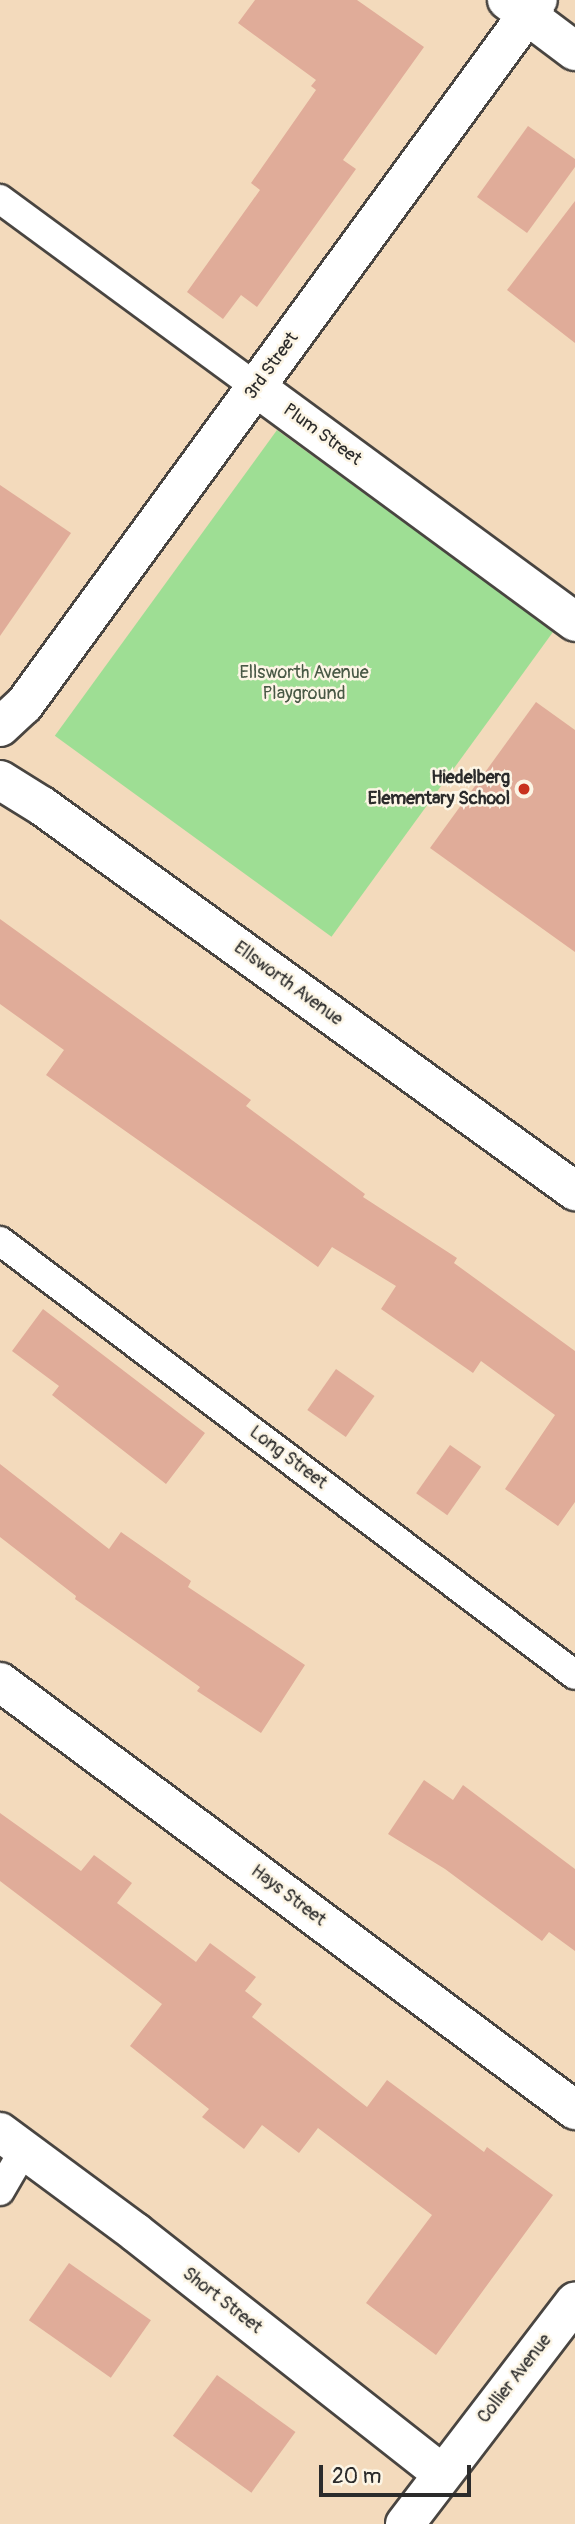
<!DOCTYPE html>
<html>
<head>
<meta charset="utf-8">
<style>
	body { margin:0 }
	#map { position:relative; width:575px; height:2524px; overflow:hidden; background:#f3dabc; font-family:Pangolin,sans-serif }
	div>[style] { position:absolute }
	.green>* { inset:0; background:#9ede94; transform-origin:0 0 }
	.building>* { inset:0; background:#e0ac99; transform-origin:0 0 }
	.roads { filter:drop-shadow(2px 0 #494541) drop-shadow(-2px 0 #494541) drop-shadow(0 2px #494541) drop-shadow(0 -2px #494541) }
	.lane>* { height:28px; margin:-14px; padding:0 14px; transform-origin:14px; border-radius:14px; background:#fff }
	.street>* { height:38px; margin:-19px; padding:0 19px; transform-origin:19px; border-radius:19px; background:#fff }
	.secondary>* { height:38px; margin:-19px; padding:0 19px; transform-origin:19px; border-radius:19px; background:#fff }
	.dots>* { width:19px; height:19px; translate:-50% -50%; box-sizing:border-box; border:4px solid #fcf5e5; border-radius:50% }
	span { translate:-50% -50%; white-space:nowrap; text-align:center; line-height:1.15; -webkit-text-stroke:5px #fcf5e5; paint-order:stroke }
	.street-label { font-size:18px; color:#2b2b2b }
	.park-label { font-size:18px; color:#485845 }
	.poi-label { font-size:18px; color:#2b2b2b; font-weight:700 }
	.right { translate:-100% -50%; text-align:right }
	.scale { position:absolute; left:319px; top:2465px; width:152px; height:32px; box-sizing:border-box; border:4px solid #2b2b2b; border-top:0; padding-left:9px; font-size:21px; line-height:24px; white-space:nowrap; color:#2b2b2b; -webkit-text-stroke:5px #fcf5e5; paint-order:stroke }
</style>
</head>
<body>
<div id="map">
	<div class="green">
		<div style="left:277px;top:430px;width:342px;height:378px;rotate:36deg"></div>
	</div>
	<div class="building">
		<div style="clip-path:polygon(255px 0,357px 0,424px 47px,343px 160px,356px 169px,257px 307px,241px 295px,223px 319px,187px 292px,260px 190px,251px 183px,316px 90px,311px 86px,316px 80px,238px 23px)"></div>
		<div style="clip-path:polygon(528px 126px,575px 159px,575px 167px,527px 233px,477px 197px)"></div>
		<div style="clip-path:polygon(575px 201px,575px 343px,507px 290px)"></div>
		<div style="clip-path:polygon(0 485px,71px 533px,0 636px)"></div>
		<div style="clip-path:polygon(536px 702px,575px 730px,575px 952px,430px 848px)"></div>
		<div style="clip-path:polygon(0 919px,251px 1100px,246px 1106px,365px 1194px,363px 1197px,457px 1258px,454px 1263px,575px 1351px,575px 1502px,558px 1526px,505px 1489px,555px 1415px,481px 1361px,473px 1373px,381px 1309px,396px 1286px,332px 1247px,318px 1267px,46px 1075px,64px 1050px,0 1004px)"></div>
		<div style="clip-path:polygon(43px 1309px,205px 1433px,166px 1484px,52px 1395px,59px 1386px,12px 1351px)"></div>
		<div style="left:336px;top:1369px;width:47px;height:50px;rotate:35deg"></div>
		<div style="left:450px;top:1445px;width:38px;height:59px;rotate:35deg"></div>
		<div style="clip-path:polygon(0 1464px,109px 1549px,121px 1532px,191px 1581px,188px 1587px,305px 1665px,261px 1733px,197px 1691px,200px 1687px,75px 1599px,76px 1596px,0 1537px)"></div>
		<div style="clip-path:polygon(424px 1780px,453px 1800px,463px 1785px,575px 1869px,575px 1951px,549px 1932px,542px 1941px,445px 1869px,388px 1834px)"></div>
		<div style="clip-path:polygon(0 1813px,81px 1871px,94px 1855px,132px 1883px,117px 1903px,196px 1962px,210px 1943px,256px 1977px,245px 1991px,262px 2004px,252px 2017px,367px 2107px,387px 2080px,484px 2152px,487px 2147px,553px 2195px,436px 2355px,366px 2303px,432px 2215px,318px 2128px,299px 2153px,262px 2125px,244px 2149px,202px 2117px,209px 2109px,130px 2046px,162px 2004px,0 1881px)"></div>
		<div style="left:69px;top:2263px;width:100px;height:70px;rotate:35deg"></div>
		<div style="left:217px;top:2375px;width:97px;height:75px;rotate:36deg"></div>
	</div>
	<div class="roads">
		<div class="lane">
			<div style="left:0;top:199px;width:319px;rotate:36.3deg"></div>
			<div style="left:0;top:1241px;width:720px;rotate:37.04deg"></div>
			<div style="left:0;top:2191px;width:48px;rotate:-59.7deg"></div>
		</div>
		<div class="street">
			<div style="left:507px;top:0;width:85px;rotate:36.9deg"></div>
			<div style="left:257px;top:388px;width:395px;rotate:36.3deg"></div>
			<div style="left:0;top:727px;width:33px;rotate:-43deg"></div>
			<div style="left:24px;top:705px;width:872px;rotate:-53.91deg"></div>
			<div style="left:0;top:780px;width:49px;rotate:31.8deg"></div>
			<div style="left:42px;top:806px;width:658px;rotate:35.84deg"></div>
			<div style="left:0;top:1682px;width:717px;rotate:36.66deg"></div>
			<div style="left:0;top:2132px;width:168px;rotate:36.5deg"></div>
			<div style="left:135px;top:2232px;width:391px;rotate:38.2deg"></div>
		</div>
		<div class="secondary">
			<div style="left:405px;top:2524px;width:280px;rotate:-52.6deg"></div>
		</div>
	</div>
	<div class="dots">
		<div style="left:524px;top:789px;background:#c8321e"></div>
	</div>
	<div class="street-label">
		<span style="left:272px;top:366px;rotate:-54deg">3rd Street</span>
		<span style="left:322px;top:435px;rotate:36deg">Plum Street</span>
		<span style="left:288px;top:984px;rotate:36deg">Ellsworth Avenue</span>
		<span style="left:288px;top:1458px;rotate:37deg">Long Street</span>
		<span style="left:288px;top:1896px;rotate:37deg">Hays Street</span>
		<span style="left:222px;top:2301px;rotate:38deg">Short Street</span>
		<span style="left:515px;top:2379px;rotate:-52deg">Collier Avenue</span>
	</div>
	<div class="park-label">
		<span style="left:304px;top:684px">Ellsworth Avenue<br>Playground</span>
	</div>
	<div class="poi-label">
		<span class="right" style="left:510px;top:789px">Hiedelberg<br>Elementary School</span>
	</div>
	<div class="scale">20 m</div>
</div>
</body>
</html>
